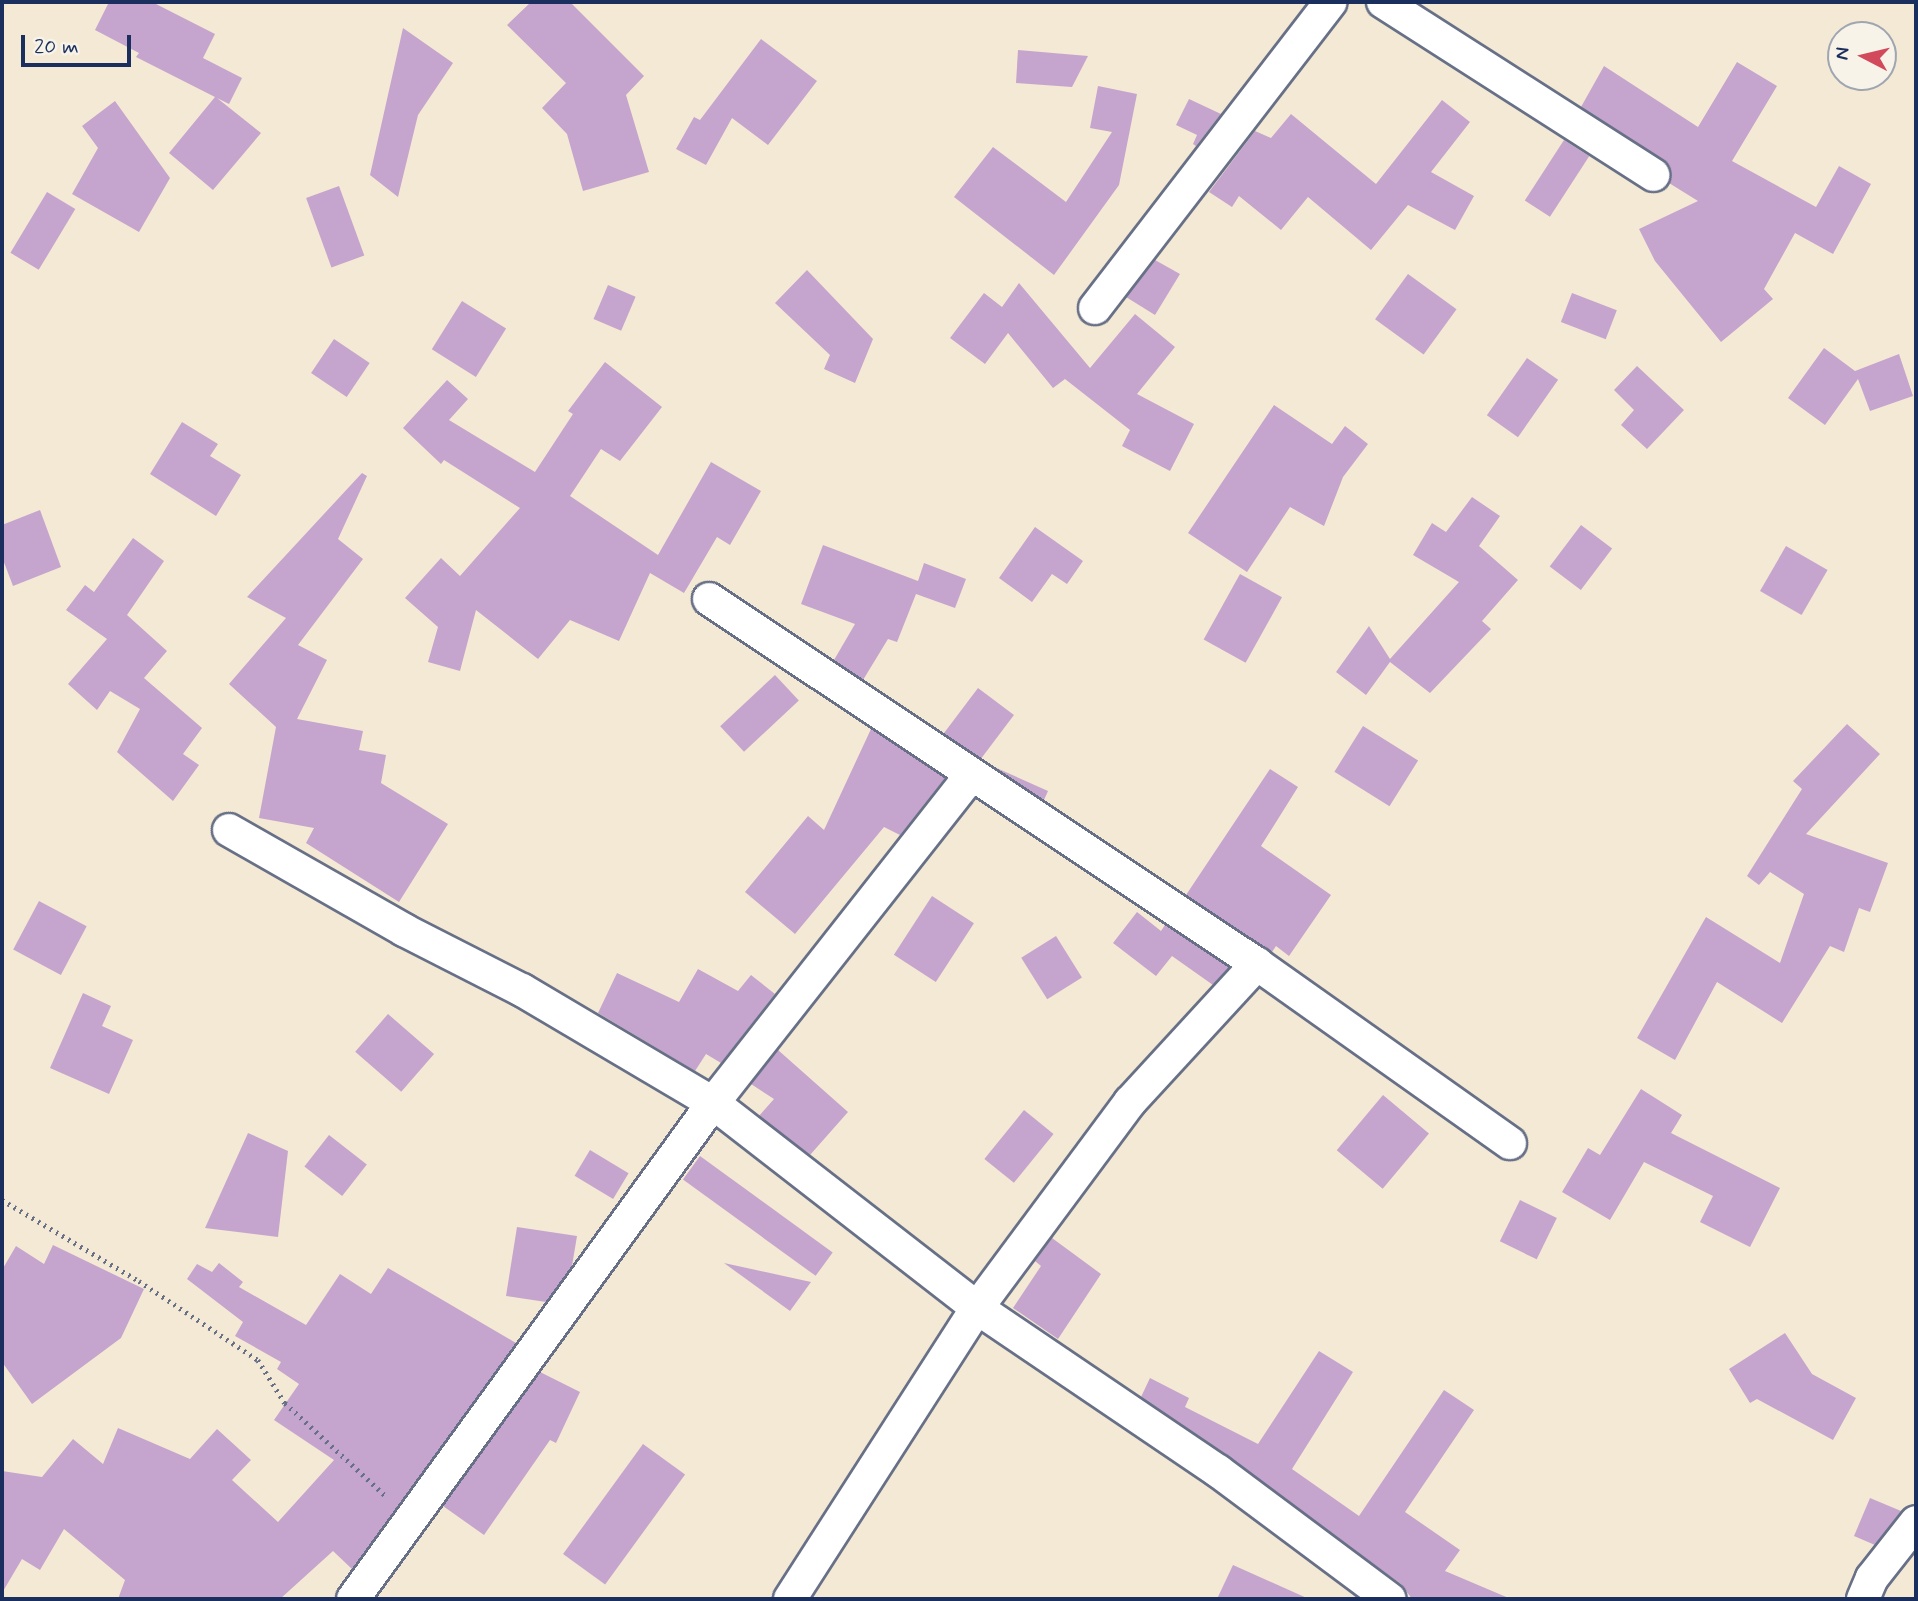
<!DOCTYPE html>
<html>
<head>
<meta charset="utf-8">
<style>
	body { margin:0 }
	#map { position:relative; width:1918px; height:1601px; overflow:hidden; background:#f4e9d4; font-family:Mynerve,sans-serif }
	div>[style] { position:absolute }
	.building>* { inset:0; background:#c5a5ce; transform-origin:0 0 }
	.path>* { height:4.5px; margin-top:-2.25px; transform-origin:0; background:repeating-linear-gradient(90deg,#677087 0 2px,transparent 0 7px) }
	.roads { filter:drop-shadow(2px 0 #677087) drop-shadow(-2px 0 #677087) drop-shadow(0 2px #677087) drop-shadow(0 -2px #677087) }
	.street>* { height:32px; margin:-16px; padding:0 16px; transform-origin:16px; border-radius:16px; background:#fff }
	span { translate:-50% -50%; white-space:nowrap; text-align:center; line-height:1.15; -webkit-text-stroke:5px #f7f3e8; paint-order:stroke }
	.frame { position:absolute; inset:0; border:4px solid #1b2f5e; pointer-events:none }
	.north { position:absolute; left:1827px; top:21px; width:70px; height:70px; box-sizing:border-box; background:#f7f3e8; border:2px solid #9fa5b1; border-radius:50%; rotate:277deg; font-size:19px; font-weight:700; line-height:28px; text-align:center; color:#1b2f5e }
	.north::after { content:''; display:block; margin:auto; width:24px; height:32px; background:#d1495b; clip-path:polygon(50% 0,100% 100%,50% 72%,0 100%) }
	.scale { position:absolute; left:21px; top:35px; width:110px; height:32px; box-sizing:border-box; border:4px solid #1b2f5e; border-top:0; padding-left:9px; font-size:21px; line-height:24px; white-space:nowrap; color:#1b2f5e; -webkit-text-stroke:5px #f7f3e8; paint-order:stroke }
</style>
</head>
<body>
<div id="map">
	<div class="building">
		<div style="clip-path:polygon(109px 2px,152px 2px,215px 34px,203px 58px,242px 78px,229px 104px,217px 98px,261px 133px,213px 190px,169px 153px,215px 97px,136px 57px,139px 53px,95px 30px)"></div>
		<div style="clip-path:polygon(531px 2px,570px 2px,644px 76px,626px 95px,649px 172px,583px 191px,567px 134px,542px 108px,566px 83px,507px 25px)"></div>
		<div style="clip-path:polygon(403px 28px,453px 63px,418px 115px,398px 197px,370px 175px)"></div>
		<div style="clip-path:polygon(761px 39px,817px 81px,768px 145px,732px 118px,706px 165px,676px 149px,694px 117px,700px 120px)"></div>
		<div style="clip-path:polygon(1018px 50px,1088px 56px,1072px 87px,1016px 83px)"></div>
		<div style="clip-path:polygon(1737px 62px,1777px 86px,1732px 161px,1816px 207px,1839px 166px,1871px 184px,1833px 254px,1795px 233px,1764px 289px,1773px 299px,1721px 342px,1655px 261px,1639px 229px,1698px 201px,1669px 183px,1670px 167px,1663px 160px,1581px 107px,1604px 66px,1698px 127px)"></div>
		<div style="clip-path:polygon(1098px 86px,1137px 94px,1119px 185px,1054px 275px,954px 197px,993px 147px,1066px 202px,1112px 132px,1090px 128px)"></div>
		<div style="clip-path:polygon(1189px 99px,1221px 114px,1196px 146px,1193px 144px,1197px 135px,1176px 125px)"></div>
		<div style="clip-path:polygon(1442px 100px,1470px 122px,1431px 172px,1474px 196px,1455px 230px,1408px 205px,1371px 250px,1308px 197px,1281px 230px,1239px 196px,1232px 207px,1209px 192px,1255px 131px,1271px 138px,1291px 114px,1376px 184px)"></div>
		<div style="clip-path:polygon(115px 101px,170px 178px,139px 232px,72px 194px,98px 148px,82px 126px)"></div>
		<div style="left:1564px;top:140px;width:30px;height:72px;rotate:33deg"></div>
		<div style="left:339px;top:186px;width:74px;height:35px;rotate:70deg"></div>
		<div style="left:47px;top:192px;width:33px;height:71px;rotate:31deg"></div>
		<div style="clip-path:polygon(1155px 260px,1180px 274px,1155px 315px,1126px 297px)"></div>
		<div style="clip-path:polygon(807px 270px,873px 339px,855px 383px,824px 369px,830px 355px,775px 303px)"></div>
		<div style="left:1408px;top:274px;width:60px;height:56px;rotate:36deg"></div>
		<div style="clip-path:polygon(1019px 283px,1090px 368px,1135px 314px,1175px 347px,1137px 394px,1194px 424px,1170px 471px,1122px 446px,1130px 430px,1065px 379px,1053px 388px,1008px 333px,985px 364px,950px 338px,984px 293px,1002px 307px)"></div>
		<div style="left:608px;top:285px;width:30px;height:37px;rotate:23deg"></div>
		<div style="left:1572px;top:293px;width:48px;height:31px;rotate:21deg"></div>
		<div style="left:462px;top:301px;width:52px;height:57px;rotate:32deg"></div>
		<div style="left:334px;top:339px;width:43px;height:41px;rotate:34deg"></div>
		<div style="clip-path:polygon(1824px 348px,1855px 371px,1899px 354px,1913px 396px,1870px 411px,1858px 379px,1825px 425px,1788px 398px)"></div>
		<div style="left:1527px;top:358px;width:38px;height:70px;rotate:35deg"></div>
		<div style="clip-path:polygon(605px 362px,662px 407px,620px 461px,601px 449px,570px 496px,658px 555px,711px 462px,761px 491px,730px 545px,717px 537px,684px 593px,650px 573px,619px 641px,570px 620px,538px 659px,476px 610px,460px 671px,428px 662px,438px 627px,405px 598px,441px 558px,460px 576px,520px 508px,444px 460px,441px 464px,403px 428px,447px 380px,468px 399px,449px 420px,535px 472px,573px 414px,568px 411px)"></div>
		<div style="clip-path:polygon(1637px 366px,1684px 410px,1647px 449px,1621px 425px,1634px 410px,1614px 390px)"></div>
		<div style="clip-path:polygon(1274px 405px,1332px 444px,1345px 426px,1368px 444px,1343px 477px,1324px 526px,1290px 507px,1247px 572px,1188px 533px)"></div>
		<div style="clip-path:polygon(182px 422px,218px 444px,210px 456px,241px 475px,216px 516px,150px 474px)"></div>
		<div style="clip-path:polygon(362px 473px,367px 476px,338px 539px,363px 559px,298px 645px,327px 660px,297px 719px,363px 731px,359px 750px,386px 755px,381px 783px,448px 824px,399px 902px,306px 843px,314px 828px,259px 818px,276px 727px,229px 684px,286px 618px,247px 597px)"></div>
		<div style="clip-path:polygon(1472px 497px,1500px 516px,1479px 546px,1518px 580px,1482px 621px,1491px 629px,1430px 693px,1390px 662px,1366px 695px,1336px 672px,1369px 626px,1390px 659px,1459px 582px,1413px 555px,1432px 523px,1446px 532px)"></div>
		<div style="clip-path:polygon(40px 510px,61px 567px,13px 586px,2px 557px,2px 525px)"></div>
		<div style="left:1581px;top:525px;width:39px;height:52px;rotate:37deg"></div>
		<div style="clip-path:polygon(1035px 527px,1083px 561px,1067px 584px,1052px 574px,1032px 602px,999px 578px)"></div>
		<div style="clip-path:polygon(133px 538px,164px 561px,127px 615px,167px 651px,144px 678px,202px 728px,183px 754px,199px 765px,173px 801px,117px 752px,140px 709px,110px 691px,97px 710px,68px 684px,107px 639px,66px 610px,85px 585px,94px 592px)"></div>
		<div style="clip-path:polygon(823px 545px,918px 581px,924px 563px,966px 579px,955px 608px,916px 594px,897px 642px,888px 639px,863px 680px,834px 660px,855px 624px,801px 604px)"></div>
		<div style="left:1786px;top:546px;width:48px;height:52px;rotate:30deg"></div>
		<div style="left:1240px;top:574px;width:48px;height:75px;rotate:29deg"></div>
		<div style="left:775px;top:675px;width:35px;height:75px;rotate:47deg"></div>
		<div style="left:978px;top:688px;width:45px;height:57px;rotate:37deg"></div>
		<div style="clip-path:polygon(1847px 724px,1880px 754px,1806px 834px,1888px 863px,1870px 912px,1859px 908px,1844px 952px,1830px 946px,1782px 1023px,1717px 982px,1675px 1060px,1637px 1038px,1706px 917px,1780px 963px,1804px 894px,1770px 872px,1759px 885px,1747px 876px,1802px 789px,1793px 781px)"></div>
		<div style="left:1363px;top:726px;width:65px;height:54px;rotate:32deg"></div>
		<div style="clip-path:polygon(871px 729px,945px 778px,900px 835px,884px 827px,795px 934px,745px 892px,808px 816px,824px 830px)"></div>
		<div style="clip-path:polygon(992px 766px,1048px 791px,1044px 800px)"></div>
		<div style="clip-path:polygon(1270px 769px,1298px 787px,1261px 846px,1331px 895px,1289px 956px,1276px 946px,1272px 952px,1186px 895px)"></div>
		<div style="left:932px;top:896px;width:50px;height:70px;rotate:33deg"></div>
		<div style="left:39px;top:901px;width:54px;height:55px;rotate:28deg"></div>
		<div style="clip-path:polygon(1137px 912px,1161px 931px,1165px 925px,1229px 967px,1213px 985px,1172px 956px,1156px 976px,1113px 943px)"></div>
		<div style="left:1056px;top:936px;width:49px;height:41px;rotate:58deg"></div>
		<div style="clip-path:polygon(698px 969px,738px 991px,751px 975px,775px 994px,721px 1063px,706px 1054px,695px 1071px,598px 1013px,617px 973px,679px 1002px)"></div>
		<div style="clip-path:polygon(83px 993px,111px 1006px,102px 1026px,133px 1040px,109px 1094px,50px 1068px)"></div>
		<div style="left:388px;top:1014px;width:61px;height:50px;rotate:41deg"></div>
		<div style="clip-path:polygon(778px 1050px,848px 1112px,810px 1155px,759px 1116px,774px 1099px,751px 1084px)"></div>
		<div style="clip-path:polygon(1641px 1089px,1682px 1115px,1671px 1133px,1780px 1188px,1750px 1247px,1700px 1222px,1713px 1196px,1644px 1162px,1610px 1220px,1562px 1192px,1588px 1148px,1600px 1155px)"></div>
		<div style="left:1383px;top:1095px;width:60px;height:72px;rotate:40deg"></div>
		<div style="left:1024px;top:1110px;width:38px;height:63px;rotate:39deg"></div>
		<div style="clip-path:polygon(248px 1133px,288px 1151px,278px 1237px,205px 1228px)"></div>
		<div style="left:329px;top:1135px;width:48px;height:40px;rotate:38deg"></div>
		<div style="left:590px;top:1150px;width:45px;height:30px;rotate:31deg"></div>
		<div style="left:700px;top:1156px;width:164px;height:29px;rotate:36deg"></div>
		<div style="left:1520px;top:1200px;width:41px;height:46px;rotate:26deg"></div>
		<div style="clip-path:polygon(517px 1227px,577px 1236px,572px 1266px,546px 1302px,506px 1296px)"></div>
		<div style="clip-path:polygon(1052px 1238px,1101px 1274px,1058px 1339px,1013px 1308px,1041px 1266px,1035px 1261px)"></div>
		<div style="clip-path:polygon(53px 1245px,144px 1289px,121px 1338px,32px 1404px,2px 1362px,2px 1270px,16px 1246px,44px 1264px)"></div>
		<div style="clip-path:polygon(219px 1263px,243px 1282px,239px 1287px,306px 1325px,340px 1274px,371px 1294px,388px 1268px,516px 1343px,352px 1569px,333px 1551px,280px 1599px,118px 1599px,125px 1580px,64px 1529px,40px 1570px,22px 1559px,2px 1593px,2px 1471px,42px 1477px,73px 1439px,103px 1464px,118px 1428px,190px 1459px,217px 1429px,251px 1460px,232px 1480px,278px 1522px,334px 1460px,274px 1420px,299px 1384px,277px 1369px,281px 1362px,235px 1336px,243px 1322px,187px 1279px,197px 1264px,212px 1272px)"></div>
		<div style="clip-path:polygon(724px 1263px,811px 1282px,790px 1311px)"></div>
		<div style="clip-path:polygon(1785px 1333px,1812px 1374px,1856px 1398px,1833px 1440px,1757px 1399px,1750px 1403px,1729px 1369px)"></div>
		<div style="clip-path:polygon(1319px 1351px,1353px 1372px,1292px 1469px,1359px 1516px,1444px 1390px,1474px 1410px,1405px 1512px,1460px 1550px,1445px 1571px,1511px 1599px,1412px 1599px,1401px 1584px,1141px 1397px,1150px 1378px,1189px 1398px,1185px 1407px,1258px 1444px)"></div>
		<div style="clip-path:polygon(540px 1372px,580px 1392px,556px 1443px,550px 1440px,484px 1535px,443px 1506px)"></div>
		<div style="left:643px;top:1444px;width:52px;height:136px;rotate:36deg"></div>
		<div style="clip-path:polygon(1870px 1498px,1901px 1511px,1875px 1545px,1854px 1536px)"></div>
		<div style="clip-path:polygon(1233px 1565px,1309px 1599px,1217px 1599px)"></div>
	</div>
	<div class="path">
		<div style="left:2px;top:1200px;width:159px;rotate:30.6deg"></div>
		<div style="left:139px;top:1281px;width:143px;rotate:33.6deg"></div>
		<div style="left:258px;top:1360px;width:51px;rotate:57.9deg"></div>
		<div style="left:285px;top:1403px;width:139px;rotate:42.7deg"></div>
	</div>
	<div class="roads">
		<div class="street">
			<div style="left:1383px;top:2px;width:321px;rotate:32.6deg"></div>
			<div style="left:1095px;top:308px;width:386px;rotate:-52.4deg"></div>
			<div style="left:709px;top:599px;width:658px;rotate:33.67deg"></div>
			<div style="left:1257px;top:964px;width:310px;rotate:35.3deg"></div>
			<div style="left:229px;top:830px;width:202px;rotate:29.7deg"></div>
			<div style="left:404px;top:930px;width:132px;rotate:27deg"></div>
			<div style="left:522px;top:990px;width:222px;rotate:30.6deg"></div>
			<div style="left:713px;top:1103px;width:334px;rotate:37.8deg"></div>
			<div style="left:977px;top:1308px;width:291px;rotate:34.1deg"></div>
			<div style="left:1218px;top:1471px;width:214px;rotate:36.7deg"></div>
			<div style="left:353px;top:1599px;width:613px;rotate:-54.03deg"></div>
			<div style="left:713px;top:1103px;width:416px;rotate:-51.8deg"></div>
			<div style="left:790px;top:1599px;width:346px;rotate:-57.3deg"></div>
			<div style="left:977px;top:1308px;width:257px;rotate:-53.4deg"></div>
			<div style="left:1130px;top:1102px;width:188px;rotate:-47.4deg"></div>
			<div style="left:1863px;top:1599px;width:23px;rotate:-67deg"></div>
			<div style="left:1872px;top:1578px;width:71px;rotate:-51.8deg"></div>
		</div>
	</div>
	<div class="frame"></div>
	<div class="north">N</div>
	<div class="scale">20 m</div>
</div>
</body>
</html>
